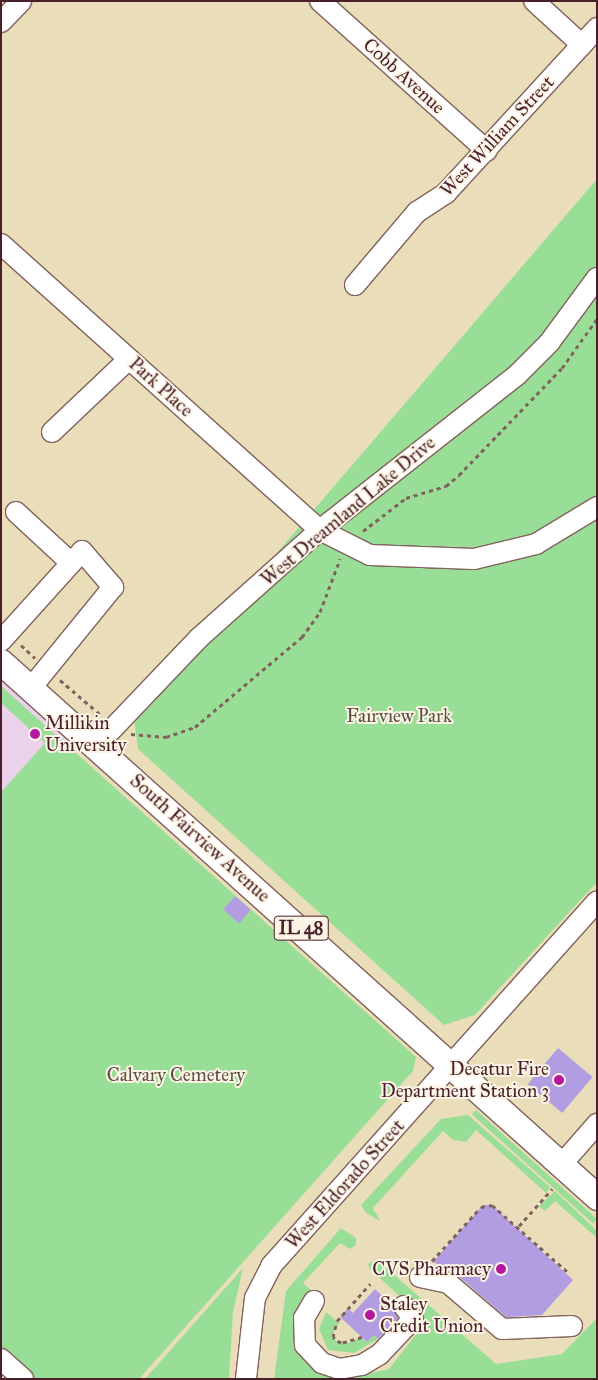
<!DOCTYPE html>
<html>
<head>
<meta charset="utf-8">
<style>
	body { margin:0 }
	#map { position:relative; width:598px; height:1380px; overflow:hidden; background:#e9deb9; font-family:"IM FELL Great Primer",serif }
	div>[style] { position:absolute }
	.built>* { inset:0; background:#ecd1ea }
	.green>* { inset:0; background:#99de96; transform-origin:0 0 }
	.building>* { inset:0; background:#b39de2; transform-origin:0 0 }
	.path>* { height:3px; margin-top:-1.5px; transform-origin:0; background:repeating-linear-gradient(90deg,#82625d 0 4px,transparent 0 8px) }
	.roads { filter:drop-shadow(1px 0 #82625d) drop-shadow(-1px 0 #82625d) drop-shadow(0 1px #82625d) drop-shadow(0 -1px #82625d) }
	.minor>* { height:20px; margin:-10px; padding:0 10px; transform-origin:10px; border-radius:10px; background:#fff }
	.major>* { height:25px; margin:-12.5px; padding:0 12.5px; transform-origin:12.5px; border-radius:12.5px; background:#fff }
	.dots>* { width:14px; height:14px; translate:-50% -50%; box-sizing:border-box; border:2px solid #fcf5e5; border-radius:50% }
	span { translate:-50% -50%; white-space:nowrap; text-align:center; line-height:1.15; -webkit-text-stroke:4px #fcf5e5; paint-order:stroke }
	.shield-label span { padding:1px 4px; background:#fcf5e5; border:1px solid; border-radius:4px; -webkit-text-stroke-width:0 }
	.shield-label { font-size:18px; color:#4a1f2b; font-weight:700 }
	.street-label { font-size:19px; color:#4a1f2b }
	.park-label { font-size:19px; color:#5e4f46 }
	.poi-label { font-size:19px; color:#4a1f2b }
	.left { translate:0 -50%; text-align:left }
	.right { translate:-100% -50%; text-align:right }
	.frame { position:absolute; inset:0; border:2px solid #4a1f2b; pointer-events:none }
</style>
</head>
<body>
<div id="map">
	<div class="built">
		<div style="clip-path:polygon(1px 663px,74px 729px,1px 809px)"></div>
	</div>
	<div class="green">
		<div style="clip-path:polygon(597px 179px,597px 882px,475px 1015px,444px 1025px,138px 749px,134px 720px)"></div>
		<div style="clip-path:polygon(1px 686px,416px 1057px,413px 1071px,139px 1379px,30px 1379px,1px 1352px,1px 792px,45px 743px,1px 703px)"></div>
		<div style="left:476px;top:1110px;width:163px;height:6px;rotate:42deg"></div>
		<div style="clip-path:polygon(468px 1115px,550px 1187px,546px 1193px,476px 1130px,466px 1142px,453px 1140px,443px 1131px,373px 1208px,380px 1221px,366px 1213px,361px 1205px,441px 1119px)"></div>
		<div style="clip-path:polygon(555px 1191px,597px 1231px,597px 1238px,555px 1201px,545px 1211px,539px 1206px)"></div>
		<div style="clip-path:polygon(341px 1228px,356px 1238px,356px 1245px,350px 1249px,340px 1243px,303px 1283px,313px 1292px,298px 1337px,358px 1376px,389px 1369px,421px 1328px,414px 1309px,370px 1269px,368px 1264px,376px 1259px,496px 1364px,562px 1354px,597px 1318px,597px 1379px,274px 1379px,286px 1291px)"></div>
		<div style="clip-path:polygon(243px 1268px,233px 1312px,229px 1379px,145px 1379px)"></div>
		<div style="clip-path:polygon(326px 1312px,339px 1323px,333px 1333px,336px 1341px,348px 1343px,362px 1337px,367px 1342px,374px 1335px,378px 1339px,354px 1353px,328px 1350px,319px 1329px)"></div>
	</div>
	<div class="building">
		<div style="left:235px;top:896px;width:21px;height:18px;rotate:41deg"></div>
		<div style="left:558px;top:1048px;width:45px;height:47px;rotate:40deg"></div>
		<div style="clip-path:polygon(483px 1205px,492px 1205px,573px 1280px,542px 1315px,506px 1317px,456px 1274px,433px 1262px)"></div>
		<div style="clip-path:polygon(375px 1289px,392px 1305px,398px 1318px,378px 1339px,374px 1335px,367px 1342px,340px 1317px,348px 1308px,353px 1313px)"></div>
	</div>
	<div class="path">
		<div style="left:363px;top:531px;width:54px;rotate:-37.5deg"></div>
		<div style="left:406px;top:498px;width:42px;rotate:-16.7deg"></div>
		<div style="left:446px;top:486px;width:17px;rotate:-40deg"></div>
		<div style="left:459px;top:475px;width:149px;rotate:-46.1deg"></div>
		<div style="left:562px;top:368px;width:60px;rotate:-54.5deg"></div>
		<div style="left:21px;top:645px;width:19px;rotate:43deg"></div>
		<div style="left:60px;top:680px;width:54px;rotate:40.5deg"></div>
		<div style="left:131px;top:734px;width:35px;rotate:5deg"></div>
		<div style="left:166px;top:737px;width:31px;rotate:-19deg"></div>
		<div style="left:195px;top:727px;width:140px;rotate:-40.1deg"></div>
		<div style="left:302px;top:637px;width:31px;rotate:-54deg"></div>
		<div style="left:320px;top:612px;width:57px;rotate:-69.3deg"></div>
		<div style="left:519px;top:1226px;width:50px;rotate:-48.3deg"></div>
		<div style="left:432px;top:1261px;width:73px;rotate:-47.8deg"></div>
		<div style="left:481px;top:1207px;width:11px;rotate:-10deg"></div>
		<div style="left:492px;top:1205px;width:104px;rotate:41.5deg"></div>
		<div style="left:362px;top:1337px;width:22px;rotate:164deg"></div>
		<div style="left:341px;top:1343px;width:10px;rotate:-143deg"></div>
		<div style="left:333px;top:1337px;width:16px;rotate:-76deg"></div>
		<div style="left:337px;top:1321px;width:50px;rotate:-48.3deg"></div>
	</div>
	<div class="roads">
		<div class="minor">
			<div style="left:320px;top:1px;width:224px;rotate:41.9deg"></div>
			<div style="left:534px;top:1px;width:65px;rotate:42.5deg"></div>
			<div style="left:1px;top:22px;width:29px;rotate:-46deg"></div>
			<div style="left:1px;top:244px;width:428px;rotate:41.9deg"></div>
			<div style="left:320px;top:530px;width:56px;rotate:26.6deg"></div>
			<div style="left:370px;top:555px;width:104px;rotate:2.2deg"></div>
			<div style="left:474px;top:559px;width:64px;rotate:-13.6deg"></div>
			<div style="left:536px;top:544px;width:71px;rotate:-31.2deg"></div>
			<div style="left:355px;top:285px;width:96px;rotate:-49.7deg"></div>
			<div style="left:417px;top:212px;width:35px;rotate:-33deg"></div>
			<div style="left:446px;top:193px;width:224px;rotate:-47.5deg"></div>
			<div style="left:52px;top:432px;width:106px;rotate:-43.5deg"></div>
			<div style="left:16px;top:512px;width:75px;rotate:42.8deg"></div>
			<div style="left:1px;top:641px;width:121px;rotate:-48deg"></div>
			<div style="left:82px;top:551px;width:48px;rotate:49.3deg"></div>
			<div style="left:113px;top:587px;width:130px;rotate:129.1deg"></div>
			<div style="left:97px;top:745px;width:148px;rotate:-46.4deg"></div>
			<div style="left:199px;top:638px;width:162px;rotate:-41.8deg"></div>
			<div style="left:320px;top:530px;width:251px;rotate:-38.2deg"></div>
			<div style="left:517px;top:375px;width:45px;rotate:-45deg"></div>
			<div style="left:549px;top:343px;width:81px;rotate:-53.6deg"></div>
			<div style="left:561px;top:1165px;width:55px;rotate:-48.7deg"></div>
			<div style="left:420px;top:1277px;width:29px;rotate:12deg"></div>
			<div style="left:448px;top:1283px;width:71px;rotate:40.4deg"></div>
			<div style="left:502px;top:1329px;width:70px;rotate:-2.5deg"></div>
			<div style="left:314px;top:1301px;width:20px;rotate:120deg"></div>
			<div style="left:304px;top:1318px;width:27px;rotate:88deg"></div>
			<div style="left:305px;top:1345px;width:25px;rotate:47deg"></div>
			<div style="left:322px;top:1363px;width:18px;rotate:19deg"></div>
			<div style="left:339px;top:1369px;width:23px;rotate:-10deg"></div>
			<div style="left:362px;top:1365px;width:21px;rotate:-31deg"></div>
			<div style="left:380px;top:1354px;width:48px;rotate:-46.7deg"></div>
			<div style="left:413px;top:1319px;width:16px;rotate:-125deg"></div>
			<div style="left:1px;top:1359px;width:30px;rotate:42deg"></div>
			<div style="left:246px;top:1379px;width:81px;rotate:-83.7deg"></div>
			<div style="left:255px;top:1298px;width:36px;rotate:-63deg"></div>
			<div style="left:271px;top:1266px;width:489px;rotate:-48.2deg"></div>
		</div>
		<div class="major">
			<div style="left:1px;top:662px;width:801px;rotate:41.91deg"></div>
		</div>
	</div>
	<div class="dots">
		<div style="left:35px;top:734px;background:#b5179e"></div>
		<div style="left:559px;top:1080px;background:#b5179e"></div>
		<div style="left:501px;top:1269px;background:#b5179e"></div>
		<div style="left:370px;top:1315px;background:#b5179e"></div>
	</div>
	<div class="shield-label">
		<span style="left:301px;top:928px">IL 48</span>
	</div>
	<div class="street-label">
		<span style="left:404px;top:76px;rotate:42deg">Cobb Avenue</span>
		<span style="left:497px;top:136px;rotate:-47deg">West William Street</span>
		<span style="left:161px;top:387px;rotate:42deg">Park Place</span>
		<span style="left:348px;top:511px;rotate:-40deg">West Dreamland Lake Drive</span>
		<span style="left:200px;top:838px;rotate:42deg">South Fairview Avenue</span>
		<span style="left:345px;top:1184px;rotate:-48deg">West Eldorado Street</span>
	</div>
	<div class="park-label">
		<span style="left:399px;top:716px">Fairview Park</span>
		<span style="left:176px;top:1075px">Calvary Cemetery</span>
	</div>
	<div class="poi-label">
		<span class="left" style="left:45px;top:734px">Millikin<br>University</span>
		<span class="right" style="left:549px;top:1080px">Decatur Fire<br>Department Station 3</span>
		<span class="right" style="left:491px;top:1269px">CVS Pharmacy</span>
		<span class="left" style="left:380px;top:1315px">Staley<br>Credit Union</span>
	</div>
	<div class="frame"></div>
</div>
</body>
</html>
